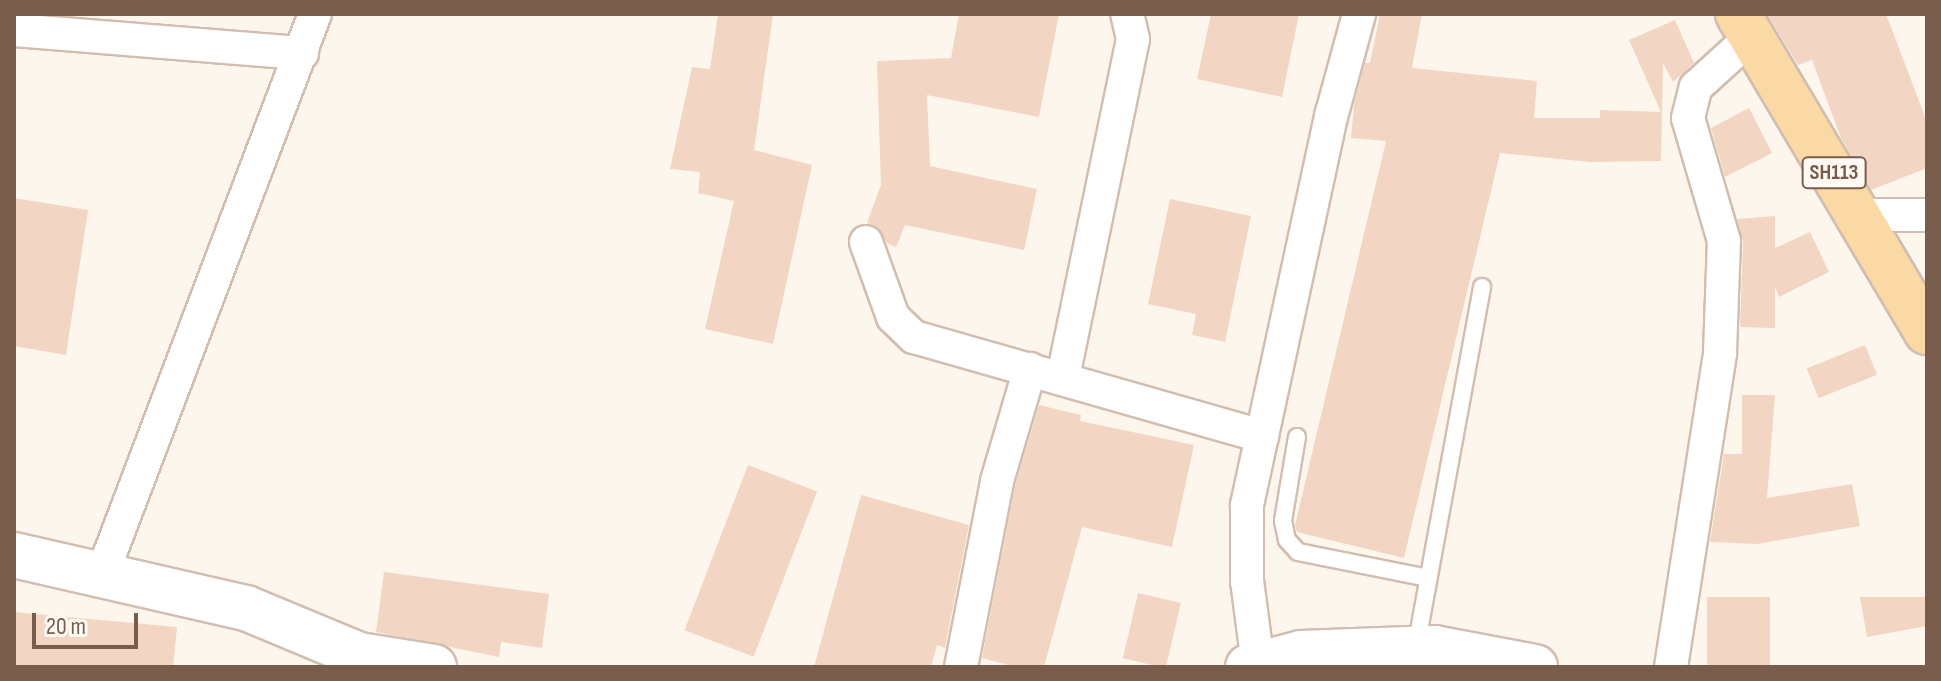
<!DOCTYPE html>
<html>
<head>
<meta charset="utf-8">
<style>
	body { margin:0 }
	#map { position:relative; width:1941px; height:681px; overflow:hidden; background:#fdf6ec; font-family:"Sofia Sans Condensed",sans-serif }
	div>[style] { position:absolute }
	.building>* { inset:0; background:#f3d5c3; transform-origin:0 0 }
	.roads { filter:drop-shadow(2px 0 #d1beb0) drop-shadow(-2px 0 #d1beb0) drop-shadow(0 2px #d1beb0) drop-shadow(0 -2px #d1beb0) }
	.lane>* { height:16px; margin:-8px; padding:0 8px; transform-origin:8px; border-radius:8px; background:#fff }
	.street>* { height:32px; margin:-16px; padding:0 16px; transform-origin:16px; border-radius:16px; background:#fff }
	.secondary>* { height:44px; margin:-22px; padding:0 22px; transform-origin:22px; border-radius:22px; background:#fff }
	.primary>* { height:44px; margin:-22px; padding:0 22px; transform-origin:22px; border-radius:22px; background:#fbd9a5 }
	span { translate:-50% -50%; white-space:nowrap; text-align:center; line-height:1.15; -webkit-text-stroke:7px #fffaf3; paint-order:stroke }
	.shield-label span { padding:2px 6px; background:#fffaf3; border:2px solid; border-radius:6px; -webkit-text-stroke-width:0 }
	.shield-label { font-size:22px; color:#7a5c4d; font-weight:700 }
	.frame { position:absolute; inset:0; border:16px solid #7a5c4d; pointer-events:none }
	.scale { position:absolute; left:32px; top:613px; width:106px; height:36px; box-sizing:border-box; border:4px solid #7a5c4d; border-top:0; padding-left:10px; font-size:24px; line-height:28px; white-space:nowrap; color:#7a5c4d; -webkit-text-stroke:6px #fffaf3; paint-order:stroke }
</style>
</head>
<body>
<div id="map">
	<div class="building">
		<div style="clip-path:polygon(718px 14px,773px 14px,754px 150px,812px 165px,773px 344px,705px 329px,734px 201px,698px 193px,700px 172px,670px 169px,692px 67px,710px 69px)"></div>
		<div style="clip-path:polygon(959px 14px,1059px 14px,1039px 117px,927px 95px,930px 166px,1037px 189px,1024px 250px,905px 225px,896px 247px,887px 243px,878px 227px,867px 223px,881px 185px,877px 61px,951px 58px)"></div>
		<div style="clip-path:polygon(1211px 14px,1299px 14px,1282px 97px,1197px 79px)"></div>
		<div style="clip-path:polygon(1380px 14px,1422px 14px,1412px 68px,1537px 81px,1534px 118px,1600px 118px,1600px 110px,1661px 112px,1629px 40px,1675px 20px,1694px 63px,1673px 82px,1663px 63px,1661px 161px,1590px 162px,1500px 153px,1404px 558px,1297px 532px,1295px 525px,1386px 141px,1351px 138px,1354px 104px,1365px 63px,1370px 63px)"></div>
		<div style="clip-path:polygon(1767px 14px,1886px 14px,1927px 122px,1927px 168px,1871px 190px,1841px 138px,1812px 60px,1798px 65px)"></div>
		<div style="clip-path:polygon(1749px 108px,1772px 153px,1725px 177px,1711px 128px)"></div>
		<div style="clip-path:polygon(14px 198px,88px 210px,66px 355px,14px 346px)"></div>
		<div style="clip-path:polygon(1170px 199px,1251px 216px,1225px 342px,1192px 335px,1196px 314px,1148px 304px)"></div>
		<div style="clip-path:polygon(1775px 216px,1775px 248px,1810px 232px,1829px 272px,1779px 297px,1775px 287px,1775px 328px,1740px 327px,1743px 242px,1737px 219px)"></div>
		<div style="left:1865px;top:345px;width:32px;height:63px;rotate:68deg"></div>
		<div style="clip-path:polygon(1742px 395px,1775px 395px,1767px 498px,1852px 484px,1860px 526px,1757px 544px,1710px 542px,1724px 454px,1742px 454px)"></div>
		<div style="clip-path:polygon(1039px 405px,1081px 415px,1080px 421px,1194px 445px,1172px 547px,1082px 527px,1044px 667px,1016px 667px,982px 658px,1015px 486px)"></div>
		<div style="left:748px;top:465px;width:74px;height:177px;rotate:21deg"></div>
		<div style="clip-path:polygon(861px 495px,969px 525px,945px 648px,937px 645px,931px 667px,814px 667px)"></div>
		<div style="clip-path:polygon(384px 572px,549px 594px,542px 648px,501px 642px,499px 657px,376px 632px)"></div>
		<div style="left:1138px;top:593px;width:44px;height:67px;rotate:13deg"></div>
		<div style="left:1707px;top:597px;width:63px;height:70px"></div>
		<div style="clip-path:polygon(1860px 597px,1927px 597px,1927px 626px,1867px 637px)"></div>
		<div style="clip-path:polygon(14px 612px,177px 627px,173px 667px,14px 667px)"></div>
	</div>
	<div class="roads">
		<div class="lane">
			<div style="left:1297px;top:437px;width:85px;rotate:99.5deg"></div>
			<div style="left:1283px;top:521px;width:19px;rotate:78deg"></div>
			<div style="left:1287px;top:540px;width:16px;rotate:47deg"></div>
			<div style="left:1298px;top:552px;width:133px;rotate:11.3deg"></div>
			<div style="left:1416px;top:647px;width:366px;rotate:-79.6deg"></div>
		</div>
		<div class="street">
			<div style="left:14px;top:30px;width:289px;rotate:4.6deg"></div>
			<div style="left:1859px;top:215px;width:68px"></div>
			<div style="left:866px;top:242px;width:80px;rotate:70.2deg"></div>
			<div style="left:893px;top:317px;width:29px;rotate:44deg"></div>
			<div style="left:914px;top:337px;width:362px;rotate:15.9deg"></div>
			<div style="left:1063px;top:377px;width:345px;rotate:-78.3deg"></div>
			<div style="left:1133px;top:39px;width:26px;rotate:-103deg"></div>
			<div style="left:101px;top:577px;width:602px;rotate:-69.19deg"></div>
			<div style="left:1258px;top:664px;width:84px;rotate:-97.5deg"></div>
			<div style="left:1247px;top:581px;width:76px;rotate:-90deg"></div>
			<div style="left:1247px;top:505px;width:401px;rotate:-77.8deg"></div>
			<div style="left:1332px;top:113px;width:103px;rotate:-74.7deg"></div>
			<div style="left:961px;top:667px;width:189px;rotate:-79deg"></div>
			<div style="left:997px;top:481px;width:117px;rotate:-73.6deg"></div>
			<div style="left:1671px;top:667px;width:318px;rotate:-81.1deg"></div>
			<div style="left:1720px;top:353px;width:112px;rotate:-88deg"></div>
			<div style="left:1724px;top:241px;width:128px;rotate:-106.3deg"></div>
			<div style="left:1688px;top:118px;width:32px;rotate:-76deg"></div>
			<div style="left:1696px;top:87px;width:76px;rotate:-42.3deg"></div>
		</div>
		<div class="secondary">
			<div style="left:14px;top:555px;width:238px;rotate:12.9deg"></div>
			<div style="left:246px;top:608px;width:122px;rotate:22.6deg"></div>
			<div style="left:359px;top:655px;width:76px;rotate:9.1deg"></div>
			<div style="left:1248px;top:667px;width:55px;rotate:-14.8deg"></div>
			<div style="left:1301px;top:653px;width:134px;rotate:-2.1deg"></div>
			<div style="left:1435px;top:648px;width:102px;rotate:10.8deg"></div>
		</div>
		<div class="primary">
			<div style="left:1738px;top:14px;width:370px;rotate:59.3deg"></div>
		</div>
	</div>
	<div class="shield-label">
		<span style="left:1834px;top:173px">SH113</span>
	</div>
	<div class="frame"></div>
	<div class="scale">20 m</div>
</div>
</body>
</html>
